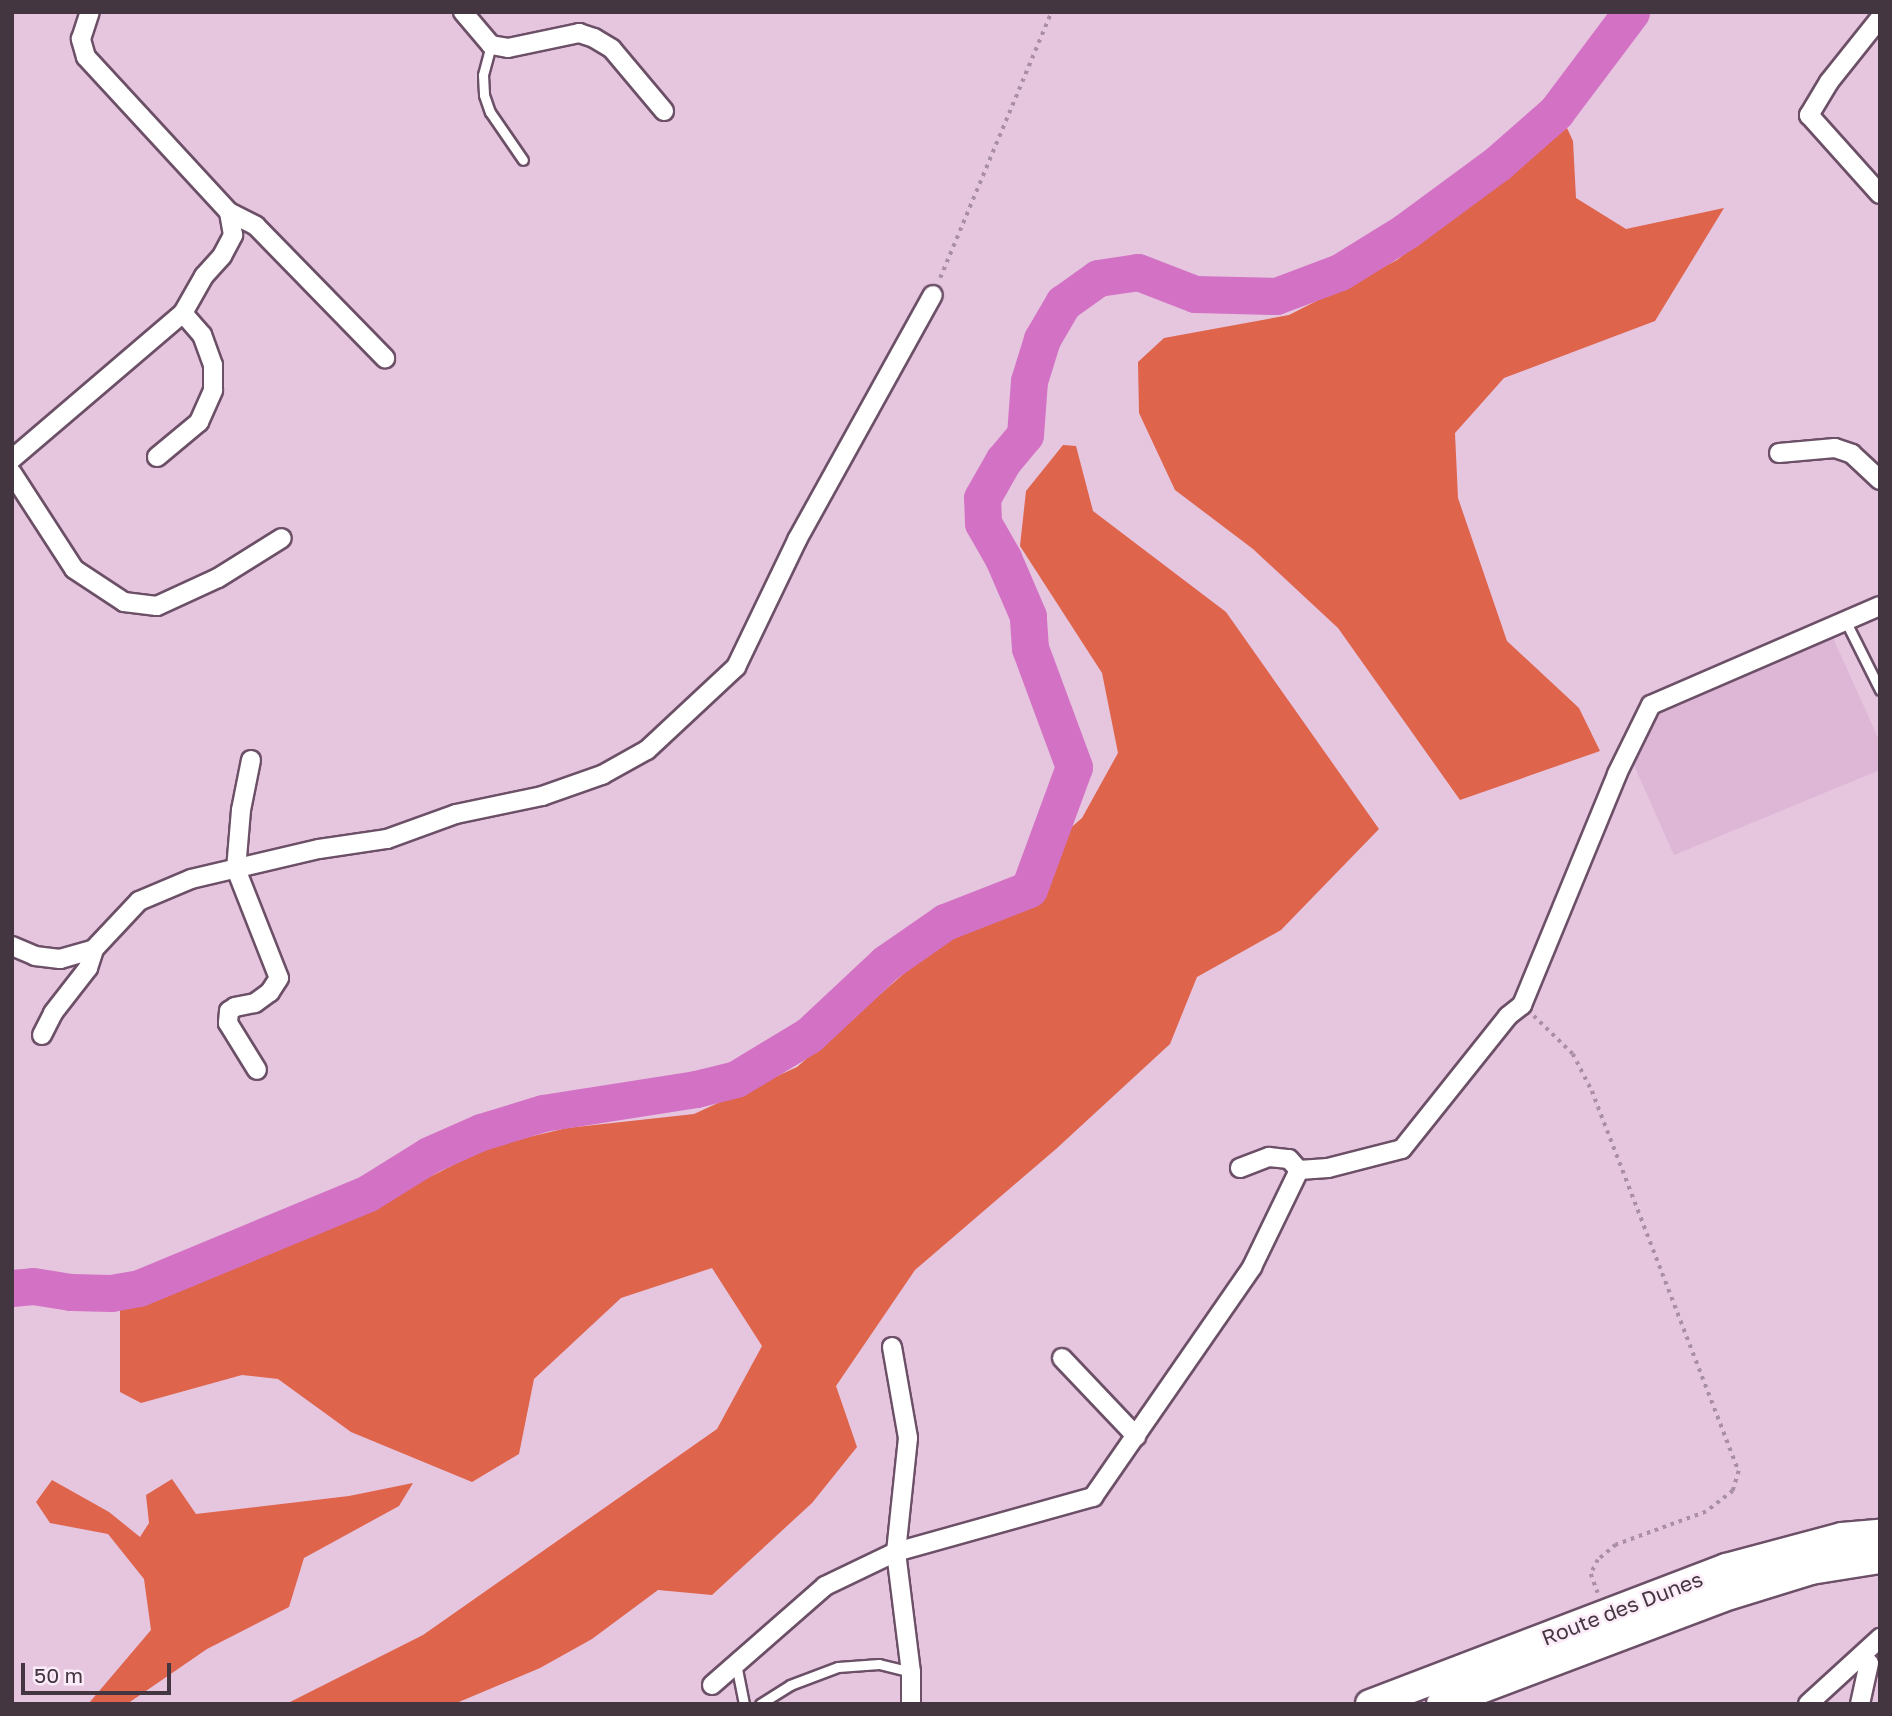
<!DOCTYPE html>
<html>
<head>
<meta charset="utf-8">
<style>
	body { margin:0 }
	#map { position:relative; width:1892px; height:1716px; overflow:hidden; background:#e6c5df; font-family:"Golos Text",sans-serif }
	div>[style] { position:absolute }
	.built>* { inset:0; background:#deb7d6 }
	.forest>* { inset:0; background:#de644c }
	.river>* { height:37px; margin:-18.5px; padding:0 18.5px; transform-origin:18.5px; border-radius:18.5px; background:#d372c4 }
	.path>* { height:3.5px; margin-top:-1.75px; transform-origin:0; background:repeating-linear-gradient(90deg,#a98fa3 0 3.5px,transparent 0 8.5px) }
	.roads { filter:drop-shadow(2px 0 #6c5067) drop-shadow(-2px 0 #6c5067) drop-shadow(0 2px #6c5067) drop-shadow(0 -2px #6c5067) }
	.service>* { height:9px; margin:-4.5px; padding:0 4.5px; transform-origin:4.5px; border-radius:4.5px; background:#fff }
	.minor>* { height:18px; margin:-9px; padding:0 9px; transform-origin:9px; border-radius:9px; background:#fff }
	.primary>* { height:28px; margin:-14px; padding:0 14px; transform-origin:14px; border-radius:14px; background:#fff }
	span { translate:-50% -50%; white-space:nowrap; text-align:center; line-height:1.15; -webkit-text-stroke:5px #fcebf9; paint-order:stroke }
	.street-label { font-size:21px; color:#443641 }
	.frame { position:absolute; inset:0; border:14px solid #443641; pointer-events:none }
	.scale { position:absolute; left:21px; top:1663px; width:150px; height:32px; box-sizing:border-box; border:4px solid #443641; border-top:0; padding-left:9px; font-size:21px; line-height:24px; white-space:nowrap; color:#443641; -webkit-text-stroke:5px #fcebf9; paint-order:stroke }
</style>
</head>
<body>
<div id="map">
	<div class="built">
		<div style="clip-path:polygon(1833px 638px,1880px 742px,1880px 770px,1674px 855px,1633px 763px,1656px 716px)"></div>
	</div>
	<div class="forest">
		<div style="clip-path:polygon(1567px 128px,1573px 141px,1576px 198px,1626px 229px,1724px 208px,1655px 321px,1504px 378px,1455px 433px,1458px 498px,1507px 641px,1579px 708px,1600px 751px,1460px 800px,1338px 628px,1253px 549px,1175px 490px,1139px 413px,1138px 362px,1164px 338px,1289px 315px,1397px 260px)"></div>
		<div style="clip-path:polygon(1063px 445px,1076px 446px,1093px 511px,1226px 612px,1379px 829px,1281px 930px,1197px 977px,1170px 1044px,1056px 1149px,915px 1270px,836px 1386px,857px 1447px,812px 1503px,712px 1595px,658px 1590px,592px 1639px,540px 1668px,454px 1704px,290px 1702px,423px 1635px,717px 1429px,762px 1346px,712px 1268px,621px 1298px,534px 1379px,519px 1454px,472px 1482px,351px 1432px,278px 1379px,242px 1375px,141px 1403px,120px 1392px,120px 1305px,362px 1211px,491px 1146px,567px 1128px,694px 1114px,797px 1067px,1082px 818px,1118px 753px,1102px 673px,1020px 546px,1026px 491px)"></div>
		<div style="clip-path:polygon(172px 1479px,196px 1514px,349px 1496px,413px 1483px,399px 1506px,304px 1558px,289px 1607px,207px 1649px,127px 1704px,89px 1703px,151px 1630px,144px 1579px,108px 1534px,50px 1523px,36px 1502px,52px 1480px,109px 1512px,140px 1537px,149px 1523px,146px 1495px)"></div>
	</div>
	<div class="river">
		<div style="left:12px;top:1288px;width:21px;rotate:-5deg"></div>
		<div style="left:33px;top:1286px;width:38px;rotate:9deg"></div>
		<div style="left:71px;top:1292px;width:40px;rotate:1.4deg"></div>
		<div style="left:111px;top:1293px;width:28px;rotate:-10deg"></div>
		<div style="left:139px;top:1288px;width:248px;rotate:-22.5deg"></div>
		<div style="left:368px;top:1193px;width:72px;rotate:-31.9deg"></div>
		<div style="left:429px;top:1155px;width:57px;rotate:-23.9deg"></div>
		<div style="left:481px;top:1132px;width:65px;rotate:-17deg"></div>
		<div style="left:543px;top:1113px;width:155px;rotate:-8.9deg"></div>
		<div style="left:696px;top:1089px;width:41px;rotate:-14deg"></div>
		<div style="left:736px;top:1079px;width:85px;rotate:-31.1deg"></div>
		<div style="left:809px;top:1035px;width:105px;rotate:-43.1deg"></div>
		<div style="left:886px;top:963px;width:72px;rotate:-34.8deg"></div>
		<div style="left:945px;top:922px;width:90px;rotate:-21.4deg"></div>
		<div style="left:1029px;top:889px;width:130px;rotate:-69.8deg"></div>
		<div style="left:1074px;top:767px;width:127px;rotate:-110.3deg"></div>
		<div style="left:1030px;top:648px;width:32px;rotate:-94deg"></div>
		<div style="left:1028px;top:616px;width:63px;rotate:-113.3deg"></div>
		<div style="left:1003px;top:558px;width:40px;rotate:-119.7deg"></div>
		<div style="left:983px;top:523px;width:25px;rotate:-92deg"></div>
		<div style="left:982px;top:498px;width:43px;rotate:-60.4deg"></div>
		<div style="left:1003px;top:461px;width:34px;rotate:-50deg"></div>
		<div style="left:1025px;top:435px;width:54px;rotate:-85.8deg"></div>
		<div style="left:1029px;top:381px;width:44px;rotate:-72.8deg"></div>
		<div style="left:1042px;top:339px;width:42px;rotate:-59.7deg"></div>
		<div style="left:1063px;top:303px;width:43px;rotate:-35.5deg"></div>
		<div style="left:1098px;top:278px;width:40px;rotate:-8.5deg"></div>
		<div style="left:1138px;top:272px;width:61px;rotate:21.1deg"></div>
		<div style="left:1195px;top:294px;width:81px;rotate:1.4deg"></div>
		<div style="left:1276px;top:296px;width:68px;rotate:-20.6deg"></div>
		<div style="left:1340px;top:272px;width:78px;rotate:-31.8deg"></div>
		<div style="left:1406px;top:231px;width:113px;rotate:-36.4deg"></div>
		<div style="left:1497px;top:164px;width:79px;rotate:-41.4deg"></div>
		<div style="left:1556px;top:112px;width:125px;rotate:-53.1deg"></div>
	</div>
	<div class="path">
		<div style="left:940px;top:278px;width:288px;rotate:-67.3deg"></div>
		<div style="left:1534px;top:1016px;width:54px;rotate:44.3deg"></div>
		<div style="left:1573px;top:1054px;width:42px;rotate:62.8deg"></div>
		<div style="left:1592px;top:1091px;width:407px;rotate:68.9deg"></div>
		<div style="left:1739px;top:1471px;width:21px;rotate:107deg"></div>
		<div style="left:1733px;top:1491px;width:34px;rotate:142deg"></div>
		<div style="left:1706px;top:1512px;width:96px;rotate:159.9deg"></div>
		<div style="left:1616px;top:1545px;width:23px;rotate:140deg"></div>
		<div style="left:1598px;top:1560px;width:16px;rotate:117deg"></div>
		<div style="left:1591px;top:1574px;width:20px;rotate:70deg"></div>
	</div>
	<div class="roads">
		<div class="service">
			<div style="left:491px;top:45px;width:31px;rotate:105deg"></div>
			<div style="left:483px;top:75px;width:20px;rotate:87deg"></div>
			<div style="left:484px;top:95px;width:18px;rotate:71deg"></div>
			<div style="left:490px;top:112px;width:58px;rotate:55.5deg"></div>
			<div style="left:1845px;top:620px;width:78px;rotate:63.4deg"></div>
			<div style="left:736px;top:1664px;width:41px;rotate:78.7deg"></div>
			<div style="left:760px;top:1704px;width:36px;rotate:-32deg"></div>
			<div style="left:790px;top:1685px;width:51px;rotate:-20.6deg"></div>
			<div style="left:838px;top:1667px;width:41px;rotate:-4.2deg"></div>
			<div style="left:879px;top:1664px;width:33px;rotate:14deg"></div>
		</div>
		<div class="minor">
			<div style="left:463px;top:12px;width:43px;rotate:49.7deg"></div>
			<div style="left:491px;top:45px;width:17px;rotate:10deg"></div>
			<div style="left:508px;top:48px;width:73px;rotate:-11.9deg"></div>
			<div style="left:579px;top:33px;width:16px;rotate:18deg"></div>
			<div style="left:594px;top:38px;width:21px;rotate:31deg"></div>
			<div style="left:612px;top:49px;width:81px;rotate:50deg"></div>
			<div style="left:1880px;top:18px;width:82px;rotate:128.6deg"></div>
			<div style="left:1829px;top:82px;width:39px;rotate:121deg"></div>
			<div style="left:1809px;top:115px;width:106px;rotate:48.1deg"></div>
			<div style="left:229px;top:212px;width:30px;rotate:27deg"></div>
			<div style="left:256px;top:226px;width:185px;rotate:45.7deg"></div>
			<div style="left:1779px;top:453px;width:56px;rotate:-5.1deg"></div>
			<div style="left:1835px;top:448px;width:18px;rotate:19deg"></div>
			<div style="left:1852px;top:454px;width:38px;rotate:43deg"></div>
			<div style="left:157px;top:457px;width:55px;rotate:-39.8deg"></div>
			<div style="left:199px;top:422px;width:35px;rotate:-66deg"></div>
			<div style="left:213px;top:390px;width:25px;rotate:-90deg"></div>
			<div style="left:213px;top:365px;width:32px;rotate:-110deg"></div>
			<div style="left:202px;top:335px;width:29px;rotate:-131deg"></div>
			<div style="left:12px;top:459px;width:225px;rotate:-40.5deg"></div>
			<div style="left:183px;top:313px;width:43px;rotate:-60.4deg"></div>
			<div style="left:204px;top:276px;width:27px;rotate:-48deg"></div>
			<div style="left:222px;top:256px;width:24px;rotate:-62deg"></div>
			<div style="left:233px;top:235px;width:23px;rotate:-100deg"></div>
			<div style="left:229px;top:212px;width:211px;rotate:-132.7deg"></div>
			<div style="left:86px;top:57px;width:19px;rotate:-106deg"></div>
			<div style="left:81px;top:39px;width:28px;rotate:-72deg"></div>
			<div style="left:12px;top:473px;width:114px;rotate:57.1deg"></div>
			<div style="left:74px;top:569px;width:60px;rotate:33.4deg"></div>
			<div style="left:124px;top:602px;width:33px;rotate:7deg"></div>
			<div style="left:157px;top:606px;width:67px;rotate:-24.7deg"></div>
			<div style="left:218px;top:578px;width:75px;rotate:-32deg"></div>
			<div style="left:251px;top:760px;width:51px;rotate:101.3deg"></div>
			<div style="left:241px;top:810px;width:59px;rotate:94.8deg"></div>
			<div style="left:236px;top:869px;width:117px;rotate:68.5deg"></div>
			<div style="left:279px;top:978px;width:17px;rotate:123deg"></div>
			<div style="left:270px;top:992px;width:19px;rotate:144deg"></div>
			<div style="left:255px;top:1003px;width:20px;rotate:169deg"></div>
			<div style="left:235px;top:1007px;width:7px;rotate:146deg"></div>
			<div style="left:229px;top:1011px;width:12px;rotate:95deg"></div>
			<div style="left:228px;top:1023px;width:55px;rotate:58.3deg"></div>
			<div style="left:12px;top:946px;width:25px;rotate:23deg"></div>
			<div style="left:35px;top:956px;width:25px;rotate:7deg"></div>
			<div style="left:60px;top:959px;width:35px;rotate:-16deg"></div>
			<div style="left:94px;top:949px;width:66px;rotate:-46.8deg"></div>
			<div style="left:139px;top:901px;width:56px;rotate:-22.9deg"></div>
			<div style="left:191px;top:879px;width:131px;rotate:-13.2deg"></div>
			<div style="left:319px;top:849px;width:69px;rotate:-8.4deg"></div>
			<div style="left:387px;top:839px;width:73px;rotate:-19.9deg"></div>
			<div style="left:456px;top:814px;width:88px;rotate:-11.8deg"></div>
			<div style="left:542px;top:796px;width:64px;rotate:-19.3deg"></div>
			<div style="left:602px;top:775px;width:51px;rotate:-29.1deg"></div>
			<div style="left:647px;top:750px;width:122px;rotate:-43deg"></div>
			<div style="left:736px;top:667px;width:141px;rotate:-64.3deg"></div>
			<div style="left:797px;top:540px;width:280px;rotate:-61deg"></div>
			<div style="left:42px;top:1035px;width:25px;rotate:-63deg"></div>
			<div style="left:53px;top:1013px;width:57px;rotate:-52.1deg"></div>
			<div style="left:88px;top:968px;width:20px;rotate:-72deg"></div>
			<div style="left:1240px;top:1168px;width:31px;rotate:-21deg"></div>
			<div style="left:1269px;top:1157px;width:20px;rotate:6deg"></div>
			<div style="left:1289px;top:1159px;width:15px;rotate:48deg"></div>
			<div style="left:1299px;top:1170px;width:29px;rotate:-4deg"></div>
			<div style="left:1328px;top:1168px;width:76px;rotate:-14.4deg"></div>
			<div style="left:1402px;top:1149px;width:170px;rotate:-51.4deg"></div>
			<div style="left:1508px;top:1016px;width:18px;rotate:-38deg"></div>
			<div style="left:1522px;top:1005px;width:250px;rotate:-67.6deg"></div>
			<div style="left:1617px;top:774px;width:77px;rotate:-63.8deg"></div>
			<div style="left:1651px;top:705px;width:249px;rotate:-23.4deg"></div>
			<div style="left:892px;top:1347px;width:92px;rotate:80deg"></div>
			<div style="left:908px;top:1438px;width:115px;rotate:96deg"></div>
			<div style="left:896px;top:1552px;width:121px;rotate:82.9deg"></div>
			<div style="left:911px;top:1672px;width:32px;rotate:90deg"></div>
			<div style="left:1062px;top:1358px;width:108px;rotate:46.5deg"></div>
			<div style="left:712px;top:1685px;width:150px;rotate:-41.2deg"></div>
			<div style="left:825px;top:1586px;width:79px;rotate:-25.6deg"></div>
			<div style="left:896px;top:1552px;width:205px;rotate:-15.6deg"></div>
			<div style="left:1093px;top:1497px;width:280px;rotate:-55.3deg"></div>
			<div style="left:1252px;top:1267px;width:108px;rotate:-64.1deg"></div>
			<div style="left:1808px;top:1704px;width:98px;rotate:-42.5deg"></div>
			<div style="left:1860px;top:1704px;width:42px;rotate:-77.6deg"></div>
		</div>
		<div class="primary">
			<div style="left:1370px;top:1704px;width:381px;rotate:-20.9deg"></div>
			<div style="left:1726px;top:1568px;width:120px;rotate:-15deg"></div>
			<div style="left:1842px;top:1537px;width:38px;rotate:-5deg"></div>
			<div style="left:1441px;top:1704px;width:299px;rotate:-20.7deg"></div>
			<div style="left:1721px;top:1598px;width:94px;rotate:-17.3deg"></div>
			<div style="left:1811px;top:1570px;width:70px;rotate:-9.1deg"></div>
		</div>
	</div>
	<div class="street-label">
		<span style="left:1622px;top:1608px;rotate:-21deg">Route des Dunes</span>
	</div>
	<div class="frame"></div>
	<div class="scale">50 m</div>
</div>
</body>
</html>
